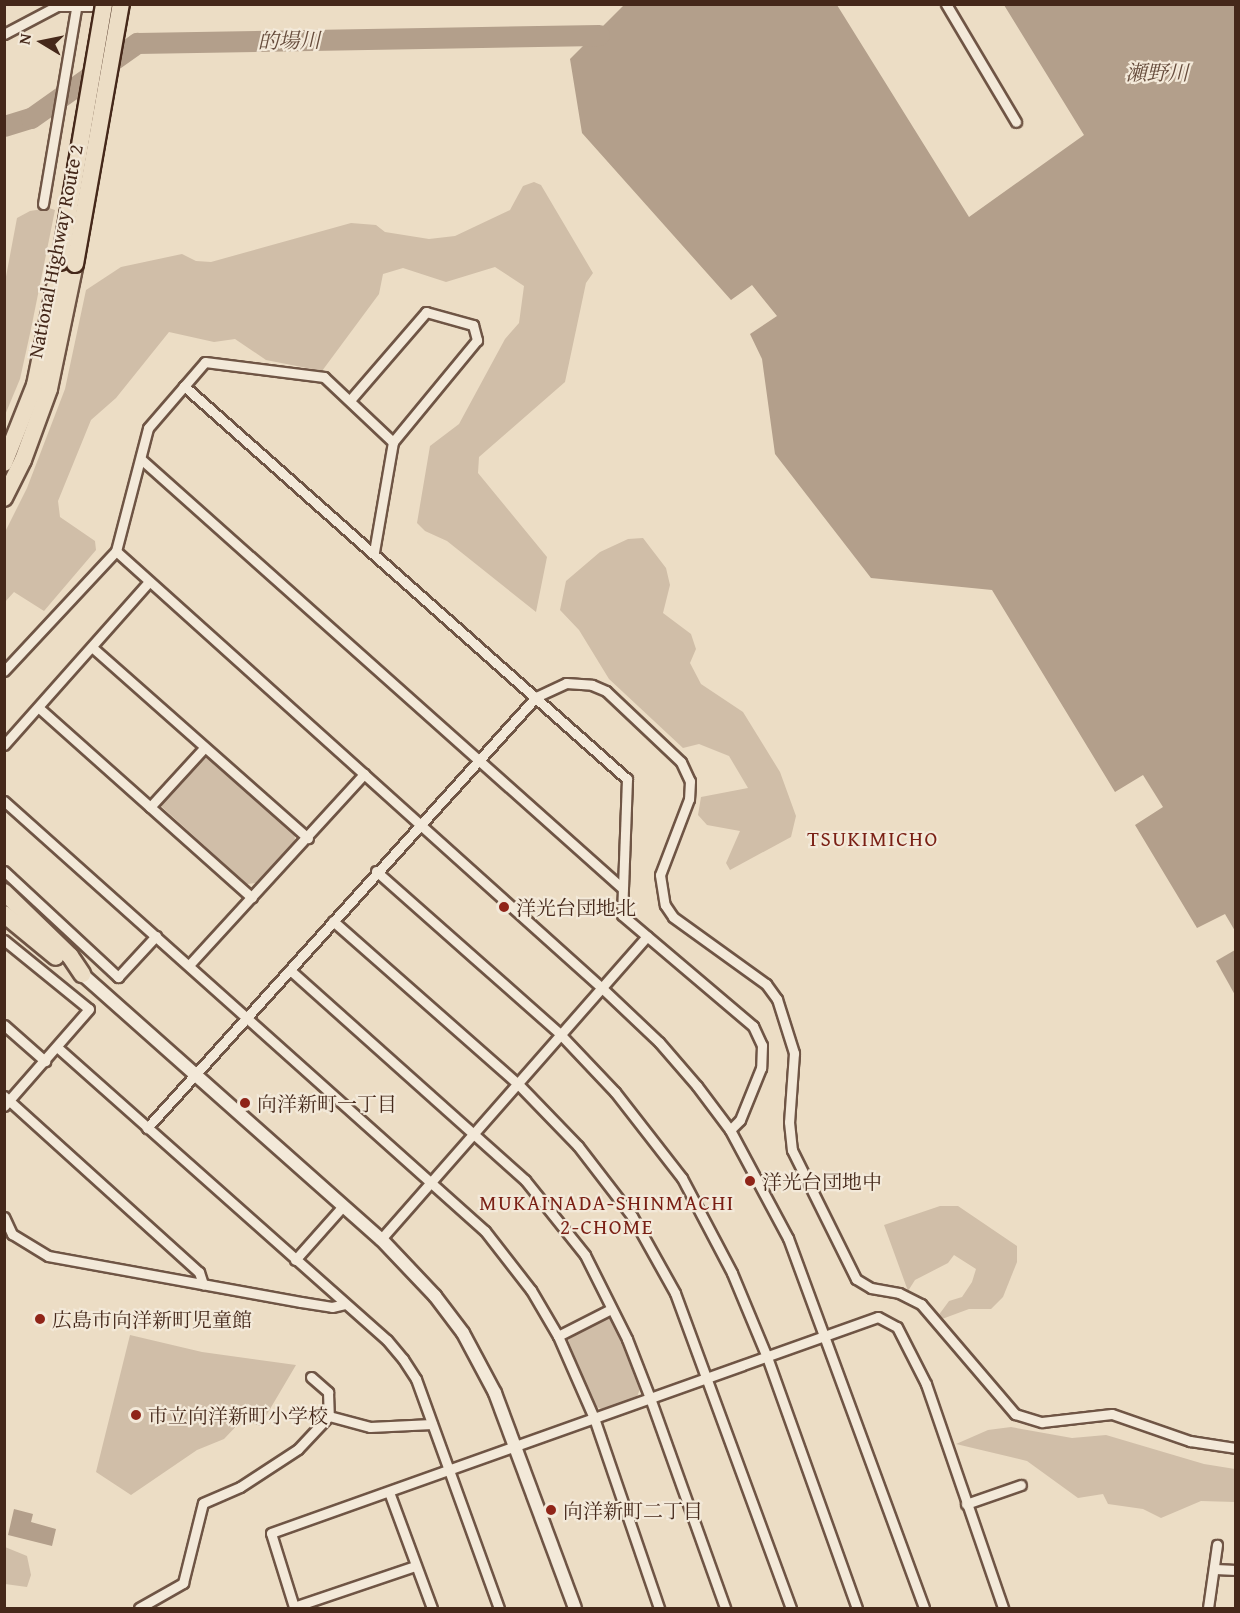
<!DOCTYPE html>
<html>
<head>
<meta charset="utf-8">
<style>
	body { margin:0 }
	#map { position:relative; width:1240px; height:1613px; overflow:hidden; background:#ecddc5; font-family:"Gentium Book Plus","Noto Serif JP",serif }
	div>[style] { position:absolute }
	.green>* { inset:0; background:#d0bea8 }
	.water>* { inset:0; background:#b39f8b }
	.river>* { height:21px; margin:-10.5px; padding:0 10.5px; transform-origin:10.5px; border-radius:10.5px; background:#b39f8b }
	.roads { filter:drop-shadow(2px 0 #6f5545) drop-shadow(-2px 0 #6f5545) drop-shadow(0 2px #6f5545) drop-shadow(0 -2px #6f5545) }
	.minor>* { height:9px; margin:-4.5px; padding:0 4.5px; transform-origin:4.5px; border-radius:4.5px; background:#f3e9d9 }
	.tertiary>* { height:12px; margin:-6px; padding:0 6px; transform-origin:6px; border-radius:6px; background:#f3e9d9 }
	.trunk>* { height:16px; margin:-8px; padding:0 8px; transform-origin:8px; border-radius:8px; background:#ecddc5 }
	.bridges { filter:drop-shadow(2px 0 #45281a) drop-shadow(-2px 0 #45281a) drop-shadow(0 2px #45281a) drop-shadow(0 -2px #45281a) }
	.trunk-bridge>* { height:16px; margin:-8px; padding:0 8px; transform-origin:8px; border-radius:8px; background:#ecddc5 }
	.dots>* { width:16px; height:16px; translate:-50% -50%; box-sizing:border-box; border:3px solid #f3e9d9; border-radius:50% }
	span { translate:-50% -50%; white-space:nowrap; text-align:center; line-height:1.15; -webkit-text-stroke:4.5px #f3e9d9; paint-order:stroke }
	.street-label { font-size:20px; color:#45281a }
	.poi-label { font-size:20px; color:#45281a }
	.left { translate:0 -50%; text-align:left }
	.water-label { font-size:21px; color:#664c3c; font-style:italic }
	.neighbourhood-label { font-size:21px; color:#7a1f14; letter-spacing:1.5px }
	.frame { position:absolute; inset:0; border:6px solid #45281a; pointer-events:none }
	.north { position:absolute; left:12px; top:12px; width:60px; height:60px; -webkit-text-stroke:4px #f3e9d9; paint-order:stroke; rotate:280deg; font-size:16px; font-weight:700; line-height:24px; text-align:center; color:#45281a }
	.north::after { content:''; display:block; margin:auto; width:21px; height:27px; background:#45281a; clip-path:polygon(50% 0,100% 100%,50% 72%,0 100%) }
</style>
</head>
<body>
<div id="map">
	<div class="green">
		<div style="clip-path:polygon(534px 182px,541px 185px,593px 273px,586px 283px,565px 382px,479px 457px,478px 473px,547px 557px,536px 612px,447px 541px,425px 531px,417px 523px,430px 446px,459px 424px,505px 339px,519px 323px,524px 286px,495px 267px,446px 282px,403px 268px,383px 274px,379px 294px,322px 371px,266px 360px,235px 339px,214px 342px,169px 332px,116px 398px,91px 420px,58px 501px,60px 517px,95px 541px,96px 550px,44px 611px,14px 592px,5px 602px,5px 532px,27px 488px,65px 389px,86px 290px,121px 267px,182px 254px,196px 261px,211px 262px,351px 223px,376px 225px,385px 232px,429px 239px,455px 236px,510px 210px,523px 186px)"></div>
		<div style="clip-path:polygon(49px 208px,55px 210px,31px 329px,20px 379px,5px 415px,5px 282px,17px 218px,30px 211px)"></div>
		<div style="clip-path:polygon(643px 538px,666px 568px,670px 585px,663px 613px,691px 634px,696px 649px,690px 663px,701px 684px,743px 712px,780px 772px,796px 816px,791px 837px,730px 870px,726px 863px,740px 831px,707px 825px,698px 815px,701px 797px,748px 788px,729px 756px,699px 744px,683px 748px,609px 679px,579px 630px,560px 610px,566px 581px,600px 552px,628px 539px)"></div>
		<div style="clip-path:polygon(202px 755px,208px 755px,294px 831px,295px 840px,256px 883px,247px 884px,162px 807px,161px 801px)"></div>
		<div style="clip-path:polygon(940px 1206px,958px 1206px,1017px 1246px,1017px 1262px,1003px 1297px,991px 1309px,969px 1309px,942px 1319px,938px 1316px,949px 1301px,962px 1297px,972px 1282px,976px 1269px,954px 1255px,948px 1263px,915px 1280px,908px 1291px,884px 1225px)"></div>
		<div style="clip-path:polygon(603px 1316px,611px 1318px,640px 1389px,637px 1397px,601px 1409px,595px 1406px,568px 1340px)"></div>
		<div style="clip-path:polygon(130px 1335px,202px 1352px,296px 1365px,260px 1426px,243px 1419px,224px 1439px,197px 1450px,131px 1495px,96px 1472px)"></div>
		<div style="clip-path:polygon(1011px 1427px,1072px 1438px,1106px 1435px,1204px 1464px,1235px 1469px,1235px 1502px,1201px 1501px,1161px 1518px,1143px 1509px,1108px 1504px,1103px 1494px,1078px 1498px,1027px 1461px,956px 1444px,988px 1430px)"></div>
		<div style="clip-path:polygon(5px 1547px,27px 1556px,31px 1575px,27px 1587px,5px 1584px)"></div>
	</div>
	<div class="water">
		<div style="clip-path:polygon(624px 5px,837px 5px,969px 217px,1084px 135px,1004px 5px,1235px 5px,1235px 931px,1225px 914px,1197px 928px,1135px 825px,1163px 807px,1143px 775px,1115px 792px,992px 590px,871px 578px,775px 454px,762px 359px,750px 334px,777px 316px,752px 285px,731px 300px,582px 133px,570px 59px)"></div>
		<div style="clip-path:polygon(1235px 950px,1235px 995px,1216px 961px)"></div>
		<div style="clip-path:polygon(14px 1509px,33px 1514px,31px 1522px,56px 1529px,52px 1546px,8px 1535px)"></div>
	</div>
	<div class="river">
		<div style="left:4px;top:126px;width:28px;rotate:-17deg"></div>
		<div style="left:31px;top:118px;width:130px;rotate:-35.3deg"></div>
		<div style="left:137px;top:43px;width:462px;rotate:-1deg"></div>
	</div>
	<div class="roads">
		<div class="minor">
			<div style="left:946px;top:4px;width:137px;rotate:59.3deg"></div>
			<div style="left:4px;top:34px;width:60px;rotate:-27.8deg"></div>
			<div style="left:57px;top:6px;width:49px"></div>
			<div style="left:43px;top:204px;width:203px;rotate:-80.4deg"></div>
			<div style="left:184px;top:386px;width:592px;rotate:41.58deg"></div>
			<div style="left:627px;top:779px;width:136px;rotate:92.1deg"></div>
			<div style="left:622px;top:915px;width:172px;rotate:40.3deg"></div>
			<div style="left:753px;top:1026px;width:21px;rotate:65deg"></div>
			<div style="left:762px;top:1045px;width:23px;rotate:92deg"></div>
			<div style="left:761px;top:1068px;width:56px;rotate:112deg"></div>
			<div style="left:740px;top:1120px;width:14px;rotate:135deg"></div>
			<div style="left:351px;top:399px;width:115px;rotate:-49.2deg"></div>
			<div style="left:426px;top:312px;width:49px;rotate:15.5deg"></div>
			<div style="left:473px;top:325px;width:16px;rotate:75deg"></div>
			<div style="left:477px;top:340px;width:132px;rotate:129.5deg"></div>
			<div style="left:142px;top:460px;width:643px;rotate:41.72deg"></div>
			<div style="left:116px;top:551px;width:655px;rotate:41.97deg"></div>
			<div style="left:603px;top:989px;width:77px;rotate:43.4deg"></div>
			<div style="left:659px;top:1042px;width:58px;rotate:49.2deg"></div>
			<div style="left:697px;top:1086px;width:55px;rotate:53.1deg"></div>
			<div style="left:730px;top:1130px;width:123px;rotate:61.8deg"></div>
			<div style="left:788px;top:1238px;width:394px;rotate:69.8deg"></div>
			<div style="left:93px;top:648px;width:287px;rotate:41.5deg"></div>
			<div style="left:4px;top:671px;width:164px;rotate:-47deg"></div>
			<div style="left:116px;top:551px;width:127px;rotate:-75.4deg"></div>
			<div style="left:148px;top:428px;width:87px;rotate:-49.2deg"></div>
			<div style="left:205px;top:362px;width:120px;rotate:7.2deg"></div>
			<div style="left:324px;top:377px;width:95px;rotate:43.3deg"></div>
			<div style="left:393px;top:442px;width:112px;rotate:99.8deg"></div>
			<div style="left:39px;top:708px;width:285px;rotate:41.7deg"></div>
			<div style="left:4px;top:745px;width:217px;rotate:-48.4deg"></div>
			<div style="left:4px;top:801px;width:645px;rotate:41.8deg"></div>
			<div style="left:485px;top:1231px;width:75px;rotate:52.1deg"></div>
			<div style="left:531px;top:1290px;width:53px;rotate:59.6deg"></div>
			<div style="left:558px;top:1336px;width:90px;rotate:66.3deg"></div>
			<div style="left:594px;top:1418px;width:201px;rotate:71.1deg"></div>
			<div style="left:150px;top:807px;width:80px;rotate:-47.5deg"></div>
			<div style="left:4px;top:871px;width:156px;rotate:42.9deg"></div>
			<div style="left:118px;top:977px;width:56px;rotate:-47.2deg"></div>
			<div style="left:376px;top:871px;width:246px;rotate:41.5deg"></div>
			<div style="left:560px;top:1034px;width:80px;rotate:46.5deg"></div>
			<div style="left:615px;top:1092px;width:109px;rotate:52.1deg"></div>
			<div style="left:682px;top:1178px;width:107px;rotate:62.2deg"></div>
			<div style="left:732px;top:1273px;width:91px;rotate:67.4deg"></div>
			<div style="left:767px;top:1357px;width:267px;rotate:70.3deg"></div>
			<div style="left:333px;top:921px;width:247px;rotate:41.4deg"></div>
			<div style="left:518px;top:1084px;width:86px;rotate:45.9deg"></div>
			<div style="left:578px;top:1146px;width:88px;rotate:52.4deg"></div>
			<div style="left:632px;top:1216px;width:88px;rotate:60.8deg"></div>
			<div style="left:675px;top:1293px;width:336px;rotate:69.8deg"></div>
			<div style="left:4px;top:940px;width:109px;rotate:39.1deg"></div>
			<div style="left:89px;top:1009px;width:129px;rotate:131.2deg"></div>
			<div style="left:190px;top:964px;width:258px;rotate:-47.5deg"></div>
			<div style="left:290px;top:970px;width:315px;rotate:41.8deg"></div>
			<div style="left:525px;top:1180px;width:96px;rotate:51.3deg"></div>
			<div style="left:585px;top:1255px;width:94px;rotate:63.4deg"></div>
			<div style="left:627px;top:1339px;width:63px;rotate:68.7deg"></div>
			<div style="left:650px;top:1398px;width:223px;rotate:70.3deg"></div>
			<div style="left:4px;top:1025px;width:55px;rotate:41.3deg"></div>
			<div style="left:57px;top:1047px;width:441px;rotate:41.6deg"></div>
			<div style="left:387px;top:1340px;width:25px;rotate:50deg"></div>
			<div style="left:403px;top:1359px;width:24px;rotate:57deg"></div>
			<div style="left:416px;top:1379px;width:244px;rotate:70.1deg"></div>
			<div style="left:4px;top:1096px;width:263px;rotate:42.1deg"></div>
			<div style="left:199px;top:1272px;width:13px;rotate:72deg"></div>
			<div style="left:147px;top:1128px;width:581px;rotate:-47.93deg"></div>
			<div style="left:536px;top:697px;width:33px;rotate:-25deg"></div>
			<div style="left:566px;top:683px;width:26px;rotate:4deg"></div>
			<div style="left:592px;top:685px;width:15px;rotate:23deg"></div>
			<div style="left:606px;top:691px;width:103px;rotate:43.4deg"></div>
			<div style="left:681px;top:762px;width:21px;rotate:65deg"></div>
			<div style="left:690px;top:781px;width:18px;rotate:93deg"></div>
			<div style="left:689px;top:799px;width:81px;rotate:110.9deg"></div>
			<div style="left:660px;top:875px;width:30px;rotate:81deg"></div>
			<div style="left:665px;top:905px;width:14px;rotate:56deg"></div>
			<div style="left:673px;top:917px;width:115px;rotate:35.8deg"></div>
			<div style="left:766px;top:984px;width:19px;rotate:54deg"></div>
			<div style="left:777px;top:999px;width:57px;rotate:72.5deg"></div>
			<div style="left:794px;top:1053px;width:69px;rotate:94.1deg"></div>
			<div style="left:789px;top:1122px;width:28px;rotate:84deg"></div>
			<div style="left:792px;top:1150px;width:144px;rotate:63.6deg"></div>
			<div style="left:856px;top:1279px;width:17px;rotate:31deg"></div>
			<div style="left:871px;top:1288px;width:28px;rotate:10deg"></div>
			<div style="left:899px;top:1293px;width:25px;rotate:27deg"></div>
			<div style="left:921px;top:1304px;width:145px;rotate:49.5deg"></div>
			<div style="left:1015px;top:1414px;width:28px;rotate:17deg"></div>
			<div style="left:1042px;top:1422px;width:70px;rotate:-6.5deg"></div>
			<div style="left:1112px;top:1414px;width:83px;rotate:19.1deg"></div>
			<div style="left:1190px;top:1441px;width:47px;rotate:8.7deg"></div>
			<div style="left:4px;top:1217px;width:19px;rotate:65deg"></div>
			<div style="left:12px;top:1234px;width:42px;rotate:31.4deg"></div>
			<div style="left:48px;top:1256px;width:257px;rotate:10.3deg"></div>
			<div style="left:301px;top:1302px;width:31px;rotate:9deg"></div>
			<div style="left:332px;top:1307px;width:13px;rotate:-13deg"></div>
			<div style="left:381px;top:1239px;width:403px;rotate:-48.7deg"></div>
			<div style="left:295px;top:1260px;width:72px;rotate:-48.4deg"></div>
			<div style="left:558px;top:1336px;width:59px;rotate:-27deg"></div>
			<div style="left:311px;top:1377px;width:23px;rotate:41deg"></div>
			<div style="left:328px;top:1392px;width:24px;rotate:88deg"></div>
			<div style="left:329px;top:1416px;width:42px;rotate:15deg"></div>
			<div style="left:370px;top:1427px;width:62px;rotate:-2.8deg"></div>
			<div style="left:389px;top:1492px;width:124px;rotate:69.7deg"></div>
			<div style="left:966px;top:1504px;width:58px;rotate:-19.1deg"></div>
			<div style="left:415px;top:1566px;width:128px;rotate:161.3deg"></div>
			<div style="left:294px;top:1607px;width:77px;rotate:-107.3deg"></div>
			<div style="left:271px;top:1533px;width:644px;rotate:-19.59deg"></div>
			<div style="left:878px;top:1317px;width:21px;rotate:28deg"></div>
			<div style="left:897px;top:1327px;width:64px;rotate:63deg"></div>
			<div style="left:926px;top:1384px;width:237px;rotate:71deg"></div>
			<div style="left:1215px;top:1569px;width:21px;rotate:3deg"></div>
			<div style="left:139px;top:1608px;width:51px;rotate:-29.6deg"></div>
			<div style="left:183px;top:1583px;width:82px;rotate:-76deg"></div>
			<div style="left:203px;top:1503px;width:40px;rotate:-23.4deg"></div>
			<div style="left:240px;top:1487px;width:69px;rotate:-33.2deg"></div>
			<div style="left:298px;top:1449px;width:45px;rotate:-46.8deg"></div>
			<div style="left:1208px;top:1608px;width:64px;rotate:-81.9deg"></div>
		</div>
		<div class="tertiary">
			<div style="left:82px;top:974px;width:400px;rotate:41.6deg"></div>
			<div style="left:381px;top:1239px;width:79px;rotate:46.5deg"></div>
			<div style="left:435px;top:1296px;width:46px;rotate:52.9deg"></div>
			<div style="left:463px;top:1333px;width:68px;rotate:61.9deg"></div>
			<div style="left:495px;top:1393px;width:229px;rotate:69.6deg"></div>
		</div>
		<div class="trunk">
			<div style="left:4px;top:463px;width:84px;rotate:-68.3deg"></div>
			<div style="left:35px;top:385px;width:126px;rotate:-78.5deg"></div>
			<div style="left:4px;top:498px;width:42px;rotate:-63.4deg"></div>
			<div style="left:23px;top:460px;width:76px;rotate:-69.9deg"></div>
			<div style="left:49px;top:389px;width:128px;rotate:-78.3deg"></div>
			<div style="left:4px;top:892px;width:92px;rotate:44.1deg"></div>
			<div style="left:70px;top:956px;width:22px;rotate:56deg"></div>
			<div style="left:4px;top:914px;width:67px;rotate:39.6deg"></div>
		</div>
	</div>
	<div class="bridges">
		<div class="trunk-bridge">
			<div style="left:60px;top:262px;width:262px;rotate:-80.3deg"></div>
			<div style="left:75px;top:264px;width:264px;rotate:-80deg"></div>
		</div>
	</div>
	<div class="dots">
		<div style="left:504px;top:907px;background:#8f2418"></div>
		<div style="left:245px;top:1103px;background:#8f2418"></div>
		<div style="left:750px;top:1181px;background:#8f2418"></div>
		<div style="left:40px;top:1319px;background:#8f2418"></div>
		<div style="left:136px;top:1415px;background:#8f2418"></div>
		<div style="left:551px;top:1510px;background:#8f2418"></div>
	</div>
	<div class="street-label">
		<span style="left:55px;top:251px;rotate:-79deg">National Highway Route 2</span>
	</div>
	<div class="poi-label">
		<span class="left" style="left:516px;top:907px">洋光台団地北</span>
		<span class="left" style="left:257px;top:1103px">向洋新町一丁目</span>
		<span class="left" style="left:762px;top:1181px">洋光台団地中</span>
		<span class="left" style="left:52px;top:1319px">広島市向洋新町児童館</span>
		<span class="left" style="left:148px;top:1415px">市立向洋新町小学校</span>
		<span class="left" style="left:563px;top:1510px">向洋新町二丁目</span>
	</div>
	<div class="water-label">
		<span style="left:289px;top:41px;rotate:-1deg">的場川</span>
		<span style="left:1157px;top:73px">瀬野川</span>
	</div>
	<div class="neighbourhood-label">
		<span style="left:873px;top:839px">TSUKIMICHO</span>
		<span style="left:607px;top:1215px">MUKAINADA-SHINMACHI<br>2-CHOME</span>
	</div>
	<div class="frame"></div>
	<div class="north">N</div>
</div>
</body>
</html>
